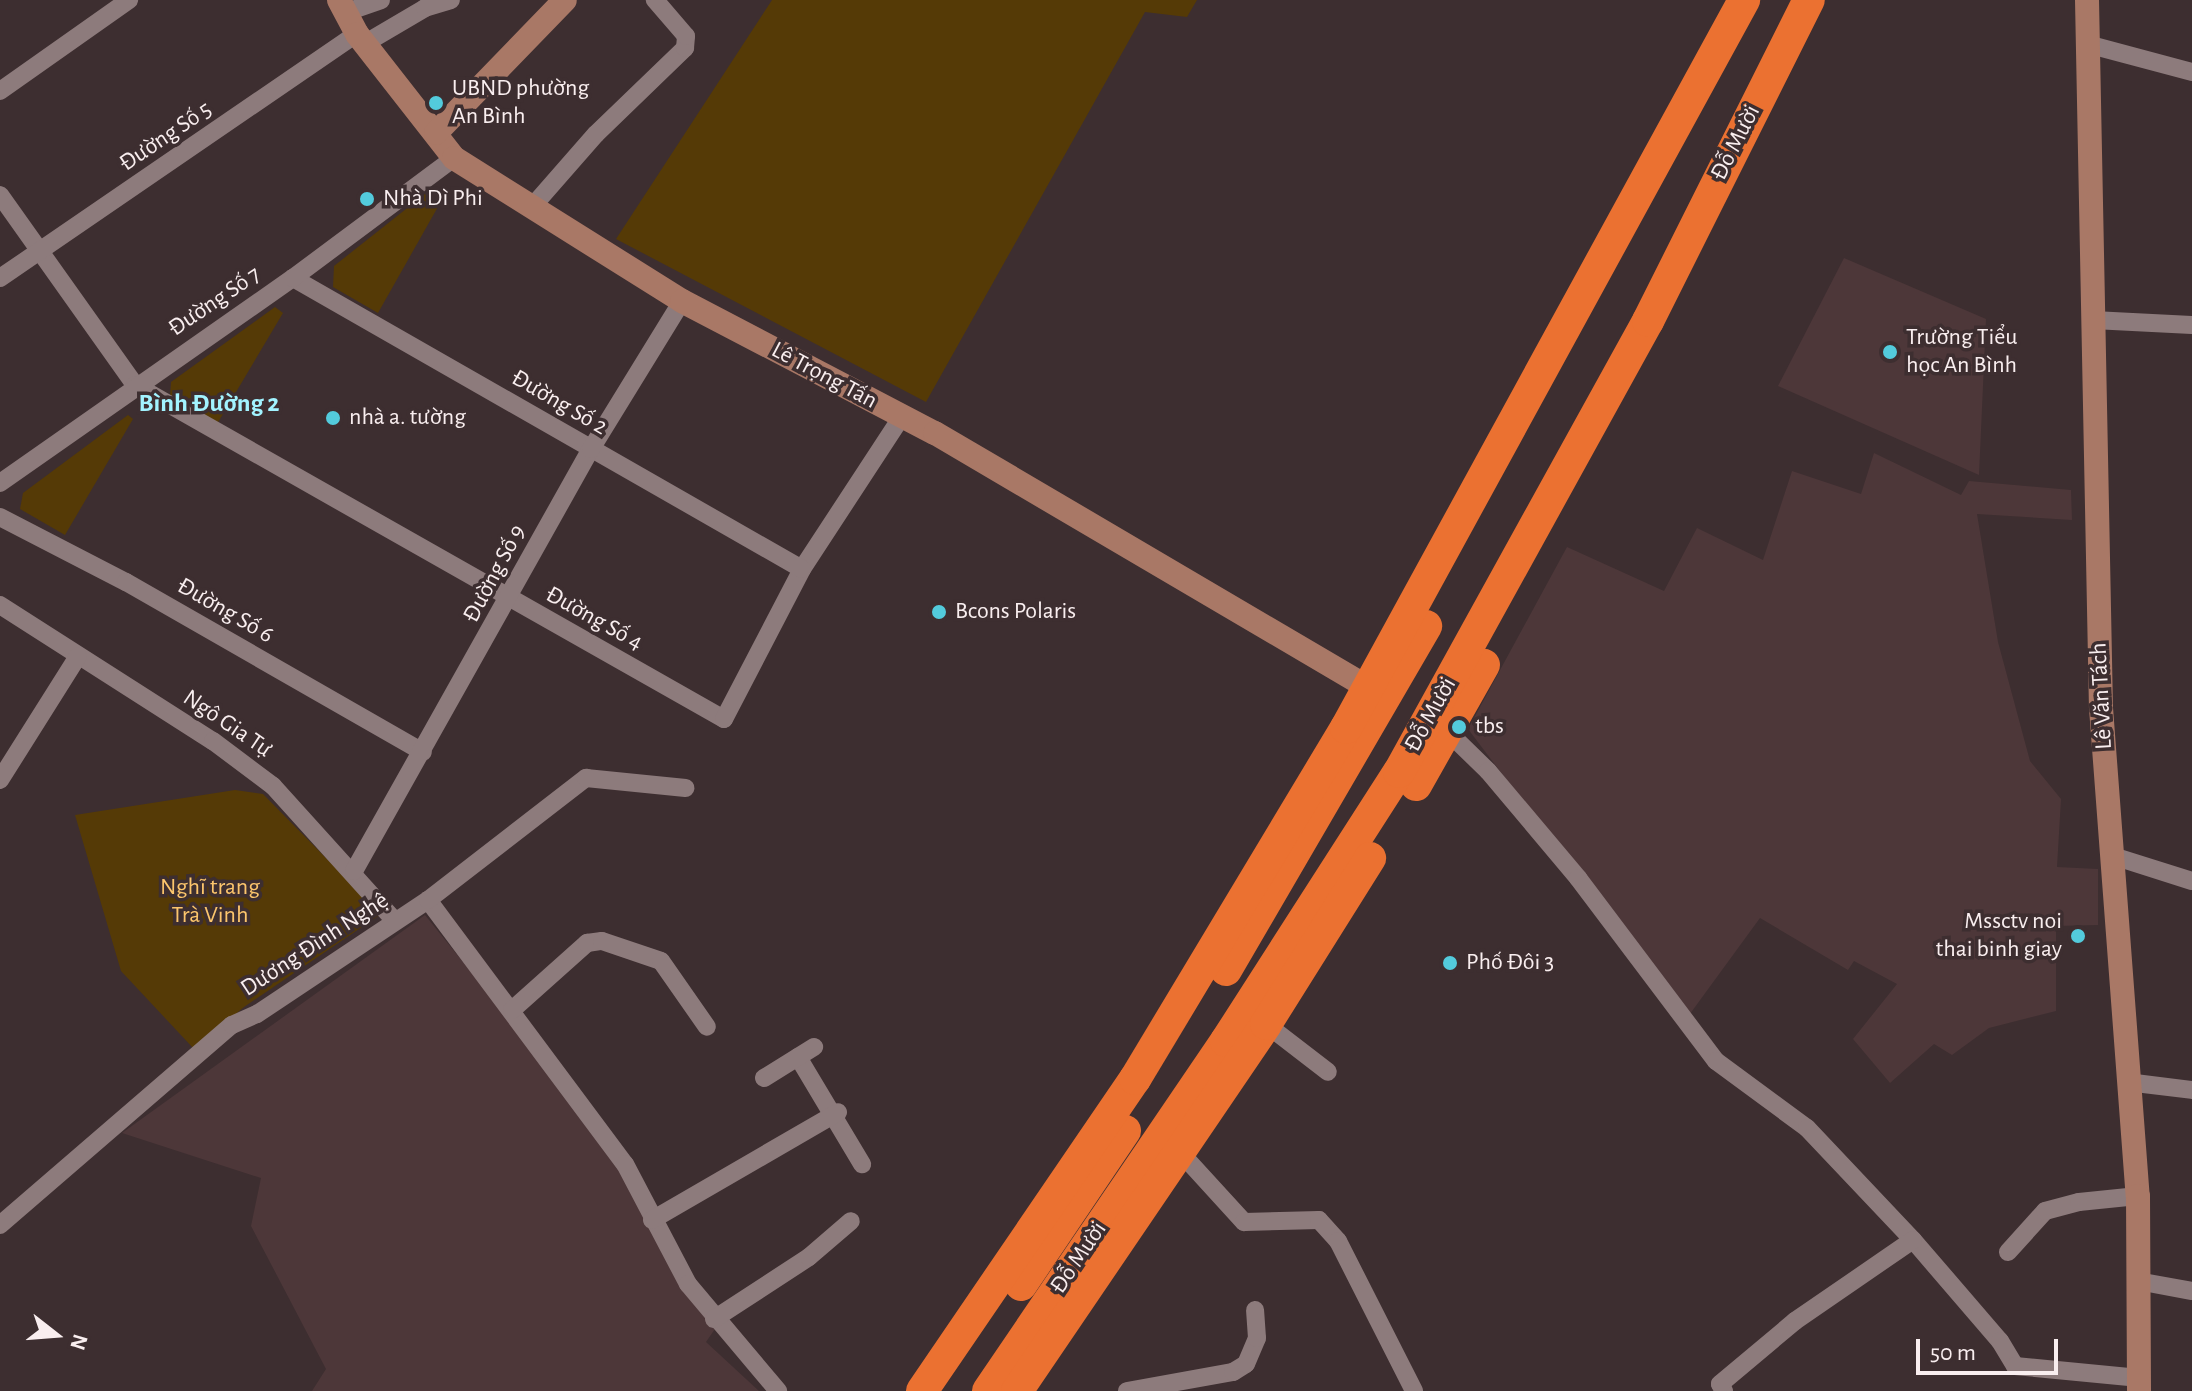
<!DOCTYPE html>
<html>
<head>
<meta charset="utf-8">
<style>
	body { margin:0 }
	#map { position:relative; width:2192px; height:1391px; overflow:hidden; background:#3d2e30; font-family:"Alegreya Sans",sans-serif }
	div>[style] { position:absolute }
	.built>* { inset:0; background:#4d3739 }
	.green>* { inset:0; background:#553a06 }
	.street>* { height:18px; margin:-9px; padding:0 9px; transform-origin:9px; border-radius:9px; background:#8d7b7c }
	.secondary>* { height:24px; margin:-12px; padding:0 12px; transform-origin:12px; border-radius:12px; background:#a97866 }
	.highway>* { height:32px; margin:-16px; padding:0 16px; transform-origin:16px; border-radius:16px; background:#eb7131 }
	.dots>* { width:22px; height:22px; translate:-50% -50%; box-sizing:border-box; border:4px solid #3d2e30; border-radius:50% }
	span { translate:-50% -50%; white-space:nowrap; text-align:center; line-height:1.15; -webkit-text-stroke:7px #3d2e30; paint-order:stroke }
	.poi-label { font-size:24px; color:#f9eeef }
	.left { translate:0 -50%; text-align:left }
	.right { translate:-100% -50%; text-align:right }
	.street-label { font-size:24px; color:#f9eeef }
	.park-label { font-size:24px; color:#fcc56c }
	.neighbourhood-label { font-size:26px; color:#a2f3ff; font-weight:700 }
	.north { position:absolute; left:16px; top:1295px; width:80px; height:80px; -webkit-text-stroke:6px #3d2e30; paint-order:stroke; rotate:107deg; font-size:22px; font-weight:700; line-height:32px; text-align:center; color:#f9eeef }
	.north::after { content:''; display:block; margin:auto; width:28px; height:36px; background:#f9eeef; clip-path:polygon(50% 0,100% 100%,50% 72%,0 100%) }
	.scale { position:absolute; left:1916px; top:1339px; width:142px; height:36px; box-sizing:border-box; border:4px solid #f9eeef; border-top:0; padding-left:10px; font-size:24px; line-height:28px; white-space:nowrap; color:#f9eeef; -webkit-text-stroke:6px #3d2e30; paint-order:stroke }
</style>
</head>
<body>
<div id="map">
	<div class="built">
		<div style="clip-path:polygon(1844px 258px,1986px 319px,1979px 475px,1778px 386px)"></div>
		<div style="clip-path:polygon(1874px 453px,1961px 495px,1969px 481px,2071px 490px,2072px 520px,1977px 514px,1998px 642px,2030px 761px,2061px 799px,2057px 867px,2098px 869px,2098px 925px,2056px 926px,2056px 1011px,1989px 1028px,1952px 1055px,1934px 1044px,1890px 1083px,1853px 1039px,1897px 984px,1854px 961px,1848px 970px,1760px 918px,1687px 1018px,1468px 729px,1567px 547px,1664px 591px,1697px 528px,1763px 560px,1792px 471px,1861px 494px)"></div>
		<div style="clip-path:polygon(425px 915px,590px 1119px,717px 1326px,706px 1342px,759px 1391px,312px 1391px,326px 1369px,251px 1226px,261px 1178px,122px 1133px)"></div>
	</div>
	<div class="green">
		<div style="clip-path:polygon(772px 0,1197px 0,1187px 17px,1145px 12px,926px 402px,616px 239px)"></div>
		<div style="clip-path:polygon(425px 194px,439px 205px,378px 313px,333px 287px,334px 266px)"></div>
		<div style="clip-path:polygon(275px 307px,283px 313px,217px 424px,170px 396px,171px 382px)"></div>
		<div style="clip-path:polygon(128px 415px,133px 419px,65px 535px,20px 509px,23px 493px)"></div>
		<div style="clip-path:polygon(235px 790px,263px 794px,381px 914px,244px 1007px,194px 1049px,121px 971px,75px 815px)"></div>
	</div>
	<div class="street">
		<div style="left:344px;top:13px;width:39px;rotate:-19deg"></div>
		<div style="left:364px;top:44px;width:71px;rotate:-30.5deg"></div>
		<div style="left:425px;top:8px;width:27px;rotate:-17deg"></div>
		<div style="left:2087px;top:44px;width:109px;rotate:14.9deg"></div>
		<div style="left:0;top:91px;width:158px;rotate:-35.2deg"></div>
		<div style="left:0;top:195px;width:233px;rotate:54.6deg"></div>
		<div style="left:135px;top:385px;width:677px;rotate:29.56deg"></div>
		<div style="left:724px;top:719px;width:169px;rotate:-62.5deg"></div>
		<div style="left:802px;top:569px;width:183px;rotate:-56.8deg"></div>
		<div style="left:532px;top:207px;width:97px;rotate:-48.8deg"></div>
		<div style="left:596px;top:134px;width:124px;rotate:-44deg"></div>
		<div style="left:685px;top:48px;width:12px;rotate:-85deg"></div>
		<div style="left:686px;top:36px;width:48px;rotate:-130.7deg"></div>
		<div style="left:0;top:278px;width:432px;rotate:-34.4deg"></div>
		<div style="left:293px;top:278px;width:586px;rotate:29.76deg"></div>
		<div style="left:2093px;top:320px;width:99px;rotate:2.9deg"></div>
		<div style="left:0;top:483px;width:358px;rotate:-35deg"></div>
		<div style="left:293px;top:278px;width:201px;rotate:-36.7deg"></div>
		<div style="left:0;top:517px;width:142px;rotate:27.3deg"></div>
		<div style="left:126px;top:582px;width:342px;rotate:29.8deg"></div>
		<div style="left:0;top:605px;width:253px;rotate:32.6deg"></div>
		<div style="left:213px;top:741px;width:75px;rotate:36.9deg"></div>
		<div style="left:273px;top:786px;width:182px;rotate:47.9deg"></div>
		<div style="left:1448px;top:732px;width:56px;rotate:44.3deg"></div>
		<div style="left:1488px;top:771px;width:140px;rotate:49.9deg"></div>
		<div style="left:1578px;top:878px;width:229px;rotate:53deg"></div>
		<div style="left:1716px;top:1061px;width:113px;rotate:36.4deg"></div>
		<div style="left:1807px;top:1128px;width:154px;rotate:46.6deg"></div>
		<div style="left:1913px;top:1240px;width:133px;rotate:49.3deg"></div>
		<div style="left:2000px;top:1341px;width:29px;rotate:59deg"></div>
		<div style="left:2015px;top:1366px;width:125px;rotate:5.5deg"></div>
		<div style="left:0;top:780px;width:146px;rotate:-57.8deg"></div>
		<div style="left:2113px;top:856px;width:83px;rotate:17.6deg"></div>
		<div style="left:354px;top:871px;width:484px;rotate:-60.7deg"></div>
		<div style="left:591px;top:449px;width:174px;rotate:-58.4deg"></div>
		<div style="left:428px;top:900px;width:329px;rotate:53.3deg"></div>
		<div style="left:625px;top:1164px;width:136px;rotate:62.3deg"></div>
		<div style="left:688px;top:1284px;width:140px;rotate:49.9deg"></div>
		<div style="left:512px;top:1010px;width:101px;rotate:-41.8deg"></div>
		<div style="left:587px;top:943px;width:15px;rotate:-8deg"></div>
		<div style="left:602px;top:941px;width:62px;rotate:18.7deg"></div>
		<div style="left:661px;top:961px;width:80px;rotate:55.1deg"></div>
		<div style="left:1266px;top:1024px;width:78px;rotate:37.7deg"></div>
		<div style="left:798px;top:1057px;width:125px;rotate:59.1deg"></div>
		<div style="left:764px;top:1078px;width:59px;rotate:-31.8deg"></div>
		<div style="left:2127px;top:1082px;width:65px;rotate:7deg"></div>
		<div style="left:1180px;top:1152px;width:95px;rotate:47.6deg"></div>
		<div style="left:1244px;top:1222px;width:75px;rotate:-1.5deg"></div>
		<div style="left:1319px;top:1220px;width:28px;rotate:48deg"></div>
		<div style="left:1338px;top:1241px;width:168px;rotate:63.1deg"></div>
		<div style="left:652px;top:1220px;width:215px;rotate:-30.1deg"></div>
		<div style="left:0;top:1225px;width:306px;rotate:-40.8deg"></div>
		<div style="left:232px;top:1025px;width:27px;rotate:-24deg"></div>
		<div style="left:257px;top:1014px;width:206px;rotate:-33.7deg"></div>
		<div style="left:428px;top:900px;width:200px;rotate:-37.7deg"></div>
		<div style="left:586px;top:778px;width:100px;rotate:5.7deg"></div>
		<div style="left:2008px;top:1252px;width:55px;rotate:-47.9deg"></div>
		<div style="left:2045px;top:1211px;width:35px;rotate:-15deg"></div>
		<div style="left:2079px;top:1202px;width:59px;rotate:-5.8deg"></div>
		<div style="left:2143px;top:1282px;width:50px;rotate:10.4deg"></div>
		<div style="left:714px;top:1319px;width:113px;rotate:-33.1deg"></div>
		<div style="left:809px;top:1257px;width:55px;rotate:-40.6deg"></div>
		<div style="left:1127px;top:1391px;width:108px;rotate:-10.2deg"></div>
		<div style="left:1233px;top:1372px;width:15px;rotate:-32deg"></div>
		<div style="left:1246px;top:1364px;width:28px;rotate:-67deg"></div>
		<div style="left:1257px;top:1338px;width:28px;rotate:-94deg"></div>
		<div style="left:1724px;top:1391px;width:8px;rotate:-120deg"></div>
		<div style="left:1720px;top:1384px;width:98px;rotate:-40deg"></div>
		<div style="left:1795px;top:1321px;width:143px;rotate:-34.5deg"></div>
	</div>
	<div class="secondary">
		<div style="left:339px;top:0;width:38px;rotate:62deg"></div>
		<div style="left:357px;top:34px;width:157px;rotate:52deg"></div>
		<div style="left:454px;top:158px;width:269px;rotate:32.1deg"></div>
		<div style="left:682px;top:301px;width:285px;rotate:27.6deg"></div>
		<div style="left:935px;top:433px;width:501px;rotate:30.45deg"></div>
		<div style="left:2087px;top:0;width:708px;rotate:88.87deg"></div>
		<div style="left:2101px;top:708px;width:489px;rotate:85.7deg"></div>
		<div style="left:2138px;top:1196px;width:195px;rotate:89.7deg"></div>
		<div style="left:436px;top:133px;width:185px;rotate:-45.9deg"></div>
	</div>
	<div class="highway">
		<div style="left:1416px;top:785px;width:138px;rotate:-60.5deg"></div>
		<div style="left:1226px;top:970px;width:398px;rotate:-59.8deg"></div>
		<div style="left:1021px;top:1285px;width:186px;rotate:-56deg"></div>
		<div style="left:922px;top:1391px;width:378px;rotate:-55.7deg"></div>
		<div style="left:1135px;top:1079px;width:410px;rotate:-59deg"></div>
		<div style="left:1346px;top:728px;width:830px;rotate:-61.33deg"></div>
		<div style="left:988px;top:1391px;width:423px;rotate:-55.8deg"></div>
		<div style="left:1226px;top:1041px;width:320px;rotate:-57.3deg"></div>
		<div style="left:1399px;top:772px;width:515px;rotate:-61.1deg"></div>
		<div style="left:1648px;top:321px;width:359px;rotate:-63.4deg"></div>
		<div style="left:1017px;top:1391px;width:443px;rotate:-55.8deg"></div>
		<div style="left:1266px;top:1024px;width:196px;rotate:-57.9deg"></div>
	</div>
	<div class="dots">
		<div style="left:436px;top:103px;background:#53cbdc"></div>
		<div style="left:367px;top:199px;background:#53cbdc"></div>
		<div style="left:1890px;top:352px;background:#53cbdc"></div>
		<div style="left:333px;top:418px;background:#53cbdc"></div>
		<div style="left:939px;top:612px;background:#53cbdc"></div>
		<div style="left:1459px;top:727px;background:#53cbdc"></div>
		<div style="left:2078px;top:936px;background:#53cbdc"></div>
		<div style="left:1450px;top:963px;background:#53cbdc"></div>
	</div>
	<div class="poi-label">
		<span class="left" style="left:452px;top:103px">UBND phường<br>An Bình</span>
		<span class="left" style="left:383px;top:199px">Nhà Dì Phi</span>
		<span class="left" style="left:1906px;top:352px">Trường Tiểu<br>học An Bình</span>
		<span class="left" style="left:349px;top:418px">nhà a. tường</span>
		<span class="left" style="left:955px;top:612px">Bcons Polaris</span>
		<span class="left" style="left:1475px;top:727px">tbs</span>
		<span class="right" style="left:2062px;top:936px">Mssctv noi<br>thai binh giay</span>
		<span class="left" style="left:1466px;top:963px">Phố Đôi 3</span>
	</div>
	<div class="street-label">
		<span style="left:166px;top:137px;rotate:-34deg">Đường Số 5</span>
		<span style="left:1736px;top:143px;rotate:-63deg">Đỗ Mười</span>
		<span style="left:215px;top:302px;rotate:-34deg">Đường Số 7</span>
		<span style="left:824px;top:376px;rotate:28deg">Lê Trọng Tấn</span>
		<span style="left:559px;top:403px;rotate:30deg">Đường Số 2</span>
		<span style="left:495px;top:574px;rotate:-62deg">Đường Số 9</span>
		<span style="left:225px;top:611px;rotate:30deg">Đường Số 6</span>
		<span style="left:594px;top:619px;rotate:29deg">Đường Số 4</span>
		<span style="left:2102px;top:696px;rotate:-93deg">Lê Văn Tách</span>
		<span style="left:1431px;top:715px;rotate:-61deg">Đỗ Mười</span>
		<span style="left:227px;top:724px;rotate:34deg">Ngô Gia Tự</span>
		<span style="left:315px;top:945px;rotate:-33deg">Dương Đình Nghệ</span>
		<span style="left:1079px;top:1258px;rotate:-56deg">Đỗ Mười</span>
	</div>
	<div class="park-label">
		<span style="left:210px;top:902px">Nghĩ trang<br>Trà Vinh</span>
	</div>
	<div class="neighbourhood-label">
		<span style="left:209px;top:404px">Bình Đường 2</span>
	</div>
	<div class="north">N</div>
	<div class="scale">50 m</div>
</div>
</body>
</html>
